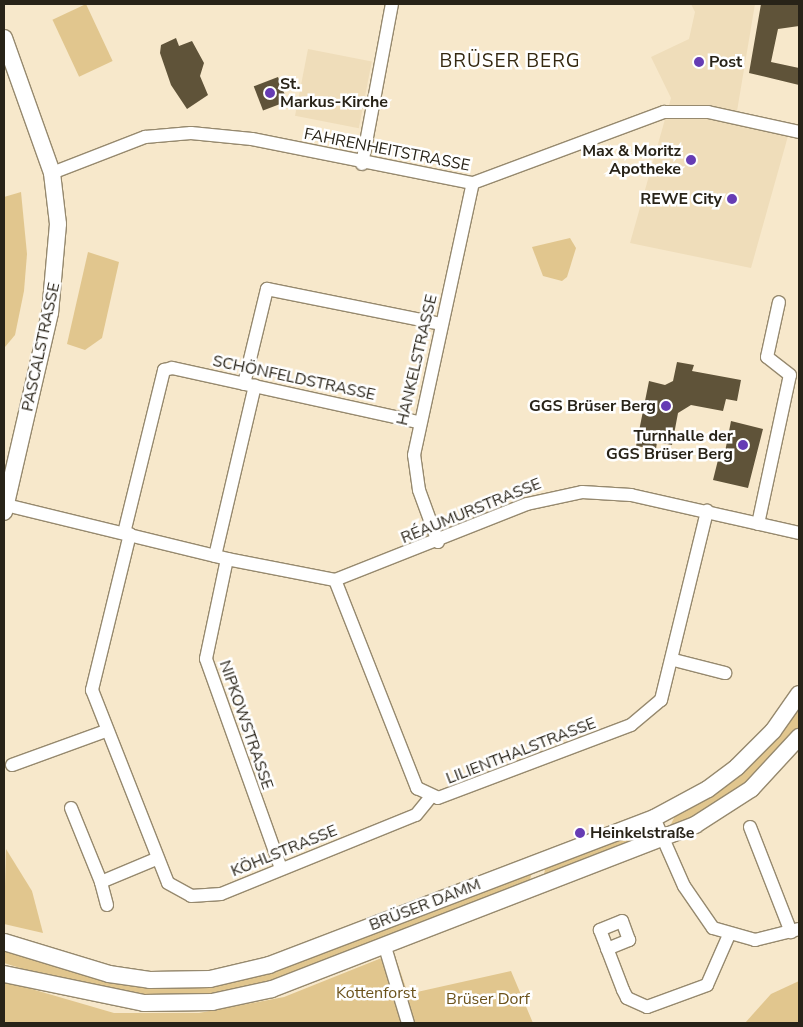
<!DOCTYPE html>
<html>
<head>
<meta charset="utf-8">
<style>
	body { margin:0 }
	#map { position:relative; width:803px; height:1027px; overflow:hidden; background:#f7e8cb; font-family:"Nunito Sans",sans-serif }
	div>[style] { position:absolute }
	.built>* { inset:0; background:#efddba; transform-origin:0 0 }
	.green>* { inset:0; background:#e1c68e; transform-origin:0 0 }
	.building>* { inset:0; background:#5f5339; transform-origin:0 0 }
	.roads { filter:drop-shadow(1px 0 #96896e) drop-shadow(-1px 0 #96896e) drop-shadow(0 1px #96896e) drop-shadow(0 -1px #96896e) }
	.minor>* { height:12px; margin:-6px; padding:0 6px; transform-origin:6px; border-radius:6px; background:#fff }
	.tertiary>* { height:16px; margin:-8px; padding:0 8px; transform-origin:8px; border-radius:8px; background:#fff }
	.dots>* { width:14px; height:14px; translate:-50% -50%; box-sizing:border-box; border:2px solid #fff; border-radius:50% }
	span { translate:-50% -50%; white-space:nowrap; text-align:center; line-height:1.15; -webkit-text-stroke:5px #fff; paint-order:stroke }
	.poi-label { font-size:16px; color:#282318; font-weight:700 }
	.left { translate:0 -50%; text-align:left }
	.right { translate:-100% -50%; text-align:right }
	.street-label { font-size:16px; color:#282318 }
	.park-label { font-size:16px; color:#6b521b }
	.quarter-label { font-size:19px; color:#342810; letter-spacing:1px }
	.frame { position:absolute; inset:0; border:5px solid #282318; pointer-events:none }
</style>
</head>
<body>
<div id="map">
	<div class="built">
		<div style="clip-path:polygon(691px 4px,755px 4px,735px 123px,788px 136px,751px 268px,630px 243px,671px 98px,651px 57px,689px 39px,695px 12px)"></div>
		<div style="left:308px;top:49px;width:65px;height:68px;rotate:11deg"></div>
	</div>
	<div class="green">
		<div style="left:86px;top:4px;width:63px;height:37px;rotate:65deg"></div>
		<div style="clip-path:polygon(21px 192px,27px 254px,24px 291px,15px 335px,5px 347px,4px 197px)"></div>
		<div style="clip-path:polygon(570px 238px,576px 248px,567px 277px,562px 281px,543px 276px,532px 247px)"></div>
		<div style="clip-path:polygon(88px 252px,119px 262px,102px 338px,85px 350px,67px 344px)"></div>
		<div style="clip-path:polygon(799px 706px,799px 727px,745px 784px,702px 814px,669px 828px,675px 816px)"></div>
		<div style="clip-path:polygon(647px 829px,655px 832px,543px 879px,546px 865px)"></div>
		<div style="clip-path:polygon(6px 849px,32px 891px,43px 933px,4px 924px)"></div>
		<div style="clip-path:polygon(532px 871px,529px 885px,282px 980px,201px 997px,146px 998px,81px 987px,4px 963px,4px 950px,121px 982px,219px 983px)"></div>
		<div style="clip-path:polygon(394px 953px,408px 994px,511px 971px,533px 1023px,4px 1023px,4px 981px,114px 1013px,199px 1013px,284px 997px)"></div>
		<div style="clip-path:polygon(799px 981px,799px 1023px,745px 1023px,771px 994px)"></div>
	</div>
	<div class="building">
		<div style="clip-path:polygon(761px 4px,799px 4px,799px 26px,778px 29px,771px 62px,799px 68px,799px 85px,749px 73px)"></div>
		<div style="clip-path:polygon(176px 38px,179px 46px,192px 41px,204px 63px,200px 76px,208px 95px,187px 109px,171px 85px,160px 53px,161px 45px)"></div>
		<div style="left:278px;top:77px;width:26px;height:26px;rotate:69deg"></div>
		<div style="clip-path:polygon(677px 362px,694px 365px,692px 371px,741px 380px,737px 401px,726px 399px,723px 411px,691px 405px,678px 413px,672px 445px,657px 442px,656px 449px,636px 446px,649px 381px,665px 385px,673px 381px)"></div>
		<div style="clip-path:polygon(731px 421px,763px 429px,748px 488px,713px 480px,719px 456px,724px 457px)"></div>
	</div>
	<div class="roads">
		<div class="minor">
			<div style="left:362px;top:164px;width:163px;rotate:-79.4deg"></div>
			<div style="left:52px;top:173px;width:100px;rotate:-21.2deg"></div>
			<div style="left:145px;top:137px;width:46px;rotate:-5deg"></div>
			<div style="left:191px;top:133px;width:61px;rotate:5.6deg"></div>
			<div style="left:252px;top:139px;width:225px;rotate:11.3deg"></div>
			<div style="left:473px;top:183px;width:204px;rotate:-20.4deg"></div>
			<div style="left:664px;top:112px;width:44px"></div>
			<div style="left:708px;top:112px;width:93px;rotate:12.4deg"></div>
			<div style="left:244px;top:384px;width:98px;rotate:-76.4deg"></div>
			<div style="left:267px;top:289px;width:177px;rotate:11.4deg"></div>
			<div style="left:6px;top:505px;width:228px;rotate:13.7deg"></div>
			<div style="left:227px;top:559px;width:110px;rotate:11deg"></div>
			<div style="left:335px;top:580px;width:206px;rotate:-21.6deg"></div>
			<div style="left:527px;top:504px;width:56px;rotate:-12.3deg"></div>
			<div style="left:582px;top:492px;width:49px;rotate:3.5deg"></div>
			<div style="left:631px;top:495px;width:172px;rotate:12.7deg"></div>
			<div style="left:758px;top:524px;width:152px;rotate:-77.9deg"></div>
			<div style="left:790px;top:375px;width:29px;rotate:-142deg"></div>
			<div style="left:767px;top:357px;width:56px;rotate:-77.7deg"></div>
			<div style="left:124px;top:533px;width:168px;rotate:-76.2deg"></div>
			<div style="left:164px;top:370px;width:8px;rotate:-14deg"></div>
			<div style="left:172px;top:368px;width:252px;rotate:12.4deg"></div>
			<div style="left:130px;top:534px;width:161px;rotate:103.7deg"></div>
			<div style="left:92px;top:690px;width:207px;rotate:68.5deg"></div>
			<div style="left:168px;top:883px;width:26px;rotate:29deg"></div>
			<div style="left:191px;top:896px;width:30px;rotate:-4deg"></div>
			<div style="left:221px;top:894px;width:210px;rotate:-22.1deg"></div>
			<div style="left:416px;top:815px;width:22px;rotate:-51deg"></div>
			<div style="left:438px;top:542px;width:55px;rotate:-110.1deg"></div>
			<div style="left:419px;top:490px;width:35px;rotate:-98deg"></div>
			<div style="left:414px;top:455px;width:278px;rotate:-77.8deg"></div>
			<div style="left:215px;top:556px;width:175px;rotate:-76.8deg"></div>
			<div style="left:227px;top:559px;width:102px;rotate:101.9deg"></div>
			<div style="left:206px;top:659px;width:223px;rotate:70.3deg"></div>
			<div style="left:335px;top:580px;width:224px;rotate:68.5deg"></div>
			<div style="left:417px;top:788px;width:23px;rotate:25deg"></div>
			<div style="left:438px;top:798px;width:206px;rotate:-20.7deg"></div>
			<div style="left:631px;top:725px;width:39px;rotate:-40deg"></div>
			<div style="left:661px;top:700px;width:195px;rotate:-76.3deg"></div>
			<div style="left:674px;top:660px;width:53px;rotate:14.3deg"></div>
			<div style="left:12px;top:765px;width:100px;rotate:-19.9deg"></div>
			<div style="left:71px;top:808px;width:80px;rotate:67.9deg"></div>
			<div style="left:654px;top:818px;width:74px;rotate:66.2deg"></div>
			<div style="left:684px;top:886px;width:51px;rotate:55.4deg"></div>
			<div style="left:713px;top:928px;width:44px;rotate:15.9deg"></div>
			<div style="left:755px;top:940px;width:45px;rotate:-14deg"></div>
			<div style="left:750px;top:827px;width:113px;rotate:68.7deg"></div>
			<div style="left:107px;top:905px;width:24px;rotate:-105deg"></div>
			<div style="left:101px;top:882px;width:60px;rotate:-22.7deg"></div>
			<div style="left:385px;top:947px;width:79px;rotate:73.2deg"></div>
			<div style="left:607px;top:949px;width:24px;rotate:-22deg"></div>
			<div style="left:629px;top:940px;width:20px;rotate:-110deg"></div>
			<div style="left:622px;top:921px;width:24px;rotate:158deg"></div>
			<div style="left:600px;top:930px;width:64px;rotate:69deg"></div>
			<div style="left:623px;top:990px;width:9px;rotate:63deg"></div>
			<div style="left:627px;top:998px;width:22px;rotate:24deg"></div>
			<div style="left:647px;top:1007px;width:64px;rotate:-20.1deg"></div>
			<div style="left:707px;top:985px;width:55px;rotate:-66.3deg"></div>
		</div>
		<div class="tertiary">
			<div style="left:4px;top:38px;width:143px;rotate:70.4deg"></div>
			<div style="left:52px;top:173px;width:51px;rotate:83.3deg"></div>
			<div style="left:58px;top:224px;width:89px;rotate:95.1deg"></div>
			<div style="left:50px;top:313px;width:204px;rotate:103deg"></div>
			<div style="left:4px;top:942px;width:110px;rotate:16.9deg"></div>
			<div style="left:109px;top:974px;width:41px;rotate:8.3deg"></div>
			<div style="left:150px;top:980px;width:60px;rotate:-1deg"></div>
			<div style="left:210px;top:979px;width:61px;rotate:-13.3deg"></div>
			<div style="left:269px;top:965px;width:412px;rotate:-20.9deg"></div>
			<div style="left:654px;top:818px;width:61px;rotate:-28.2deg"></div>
			<div style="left:708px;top:789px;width:36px;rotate:-37deg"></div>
			<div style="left:737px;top:767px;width:51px;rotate:-45deg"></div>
			<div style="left:773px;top:731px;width:45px;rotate:-54.9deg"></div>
			<div style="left:4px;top:974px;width:143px;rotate:11.7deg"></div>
			<div style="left:144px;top:1003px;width:68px;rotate:-0.8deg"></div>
			<div style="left:212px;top:1002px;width:61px;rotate:-12.2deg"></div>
			<div style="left:272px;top:989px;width:454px;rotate:-21.2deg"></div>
			<div style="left:695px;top:825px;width:67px;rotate:-32.7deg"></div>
			<div style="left:751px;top:789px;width:71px;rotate:-47.3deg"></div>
		</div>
	</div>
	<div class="dots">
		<div style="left:699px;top:62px;background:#663cb4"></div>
		<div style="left:270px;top:93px;background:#663cb4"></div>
		<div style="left:691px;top:160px;background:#663cb4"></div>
		<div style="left:732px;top:199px;background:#663cb4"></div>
		<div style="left:666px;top:406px;background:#663cb4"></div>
		<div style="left:743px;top:445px;background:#663cb4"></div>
		<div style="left:580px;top:833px;background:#663cb4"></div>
	</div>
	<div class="poi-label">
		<span class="left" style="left:709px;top:62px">Post</span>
		<span class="left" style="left:280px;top:93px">St.<br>Markus-Kirche</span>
		<span class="right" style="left:681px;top:160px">Max &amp; Moritz<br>Apotheke</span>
		<span class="right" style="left:722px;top:199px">REWE City</span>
		<span class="right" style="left:656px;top:406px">GGS Brüser Berg</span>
		<span class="right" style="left:733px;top:445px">Turnhalle der<br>GGS Brüser Berg</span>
		<span class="left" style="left:590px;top:833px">Heinkelstraße</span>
	</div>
	<div class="street-label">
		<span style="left:387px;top:150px;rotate:11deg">FAHRENHEITSTRASSE</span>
		<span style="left:41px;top:347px;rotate:-78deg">PASCALSTRASSE</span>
		<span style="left:417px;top:360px;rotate:-77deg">HANKELSTRASSE</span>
		<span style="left:294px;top:378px;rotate:12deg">SCHÖNFELDSTRASSE</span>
		<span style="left:471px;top:511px;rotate:-22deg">RÉAUMURSTRASSE</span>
		<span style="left:246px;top:725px;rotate:71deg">NIPKOWSTRASSE</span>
		<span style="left:521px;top:751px;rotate:-21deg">LILIENTHALSTRASSE</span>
		<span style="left:284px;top:851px;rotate:-22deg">KÖHLSTRASSE</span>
		<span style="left:425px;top:905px;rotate:-21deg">BRÜSER DAMM</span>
	</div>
	<div class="park-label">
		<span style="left:376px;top:993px">Kottenforst</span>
		<span style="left:488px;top:999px">Brüser Dorf</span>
	</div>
	<div class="quarter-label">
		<span style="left:510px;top:62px">BRÜSER BERG</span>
	</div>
	<div class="frame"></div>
</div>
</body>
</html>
